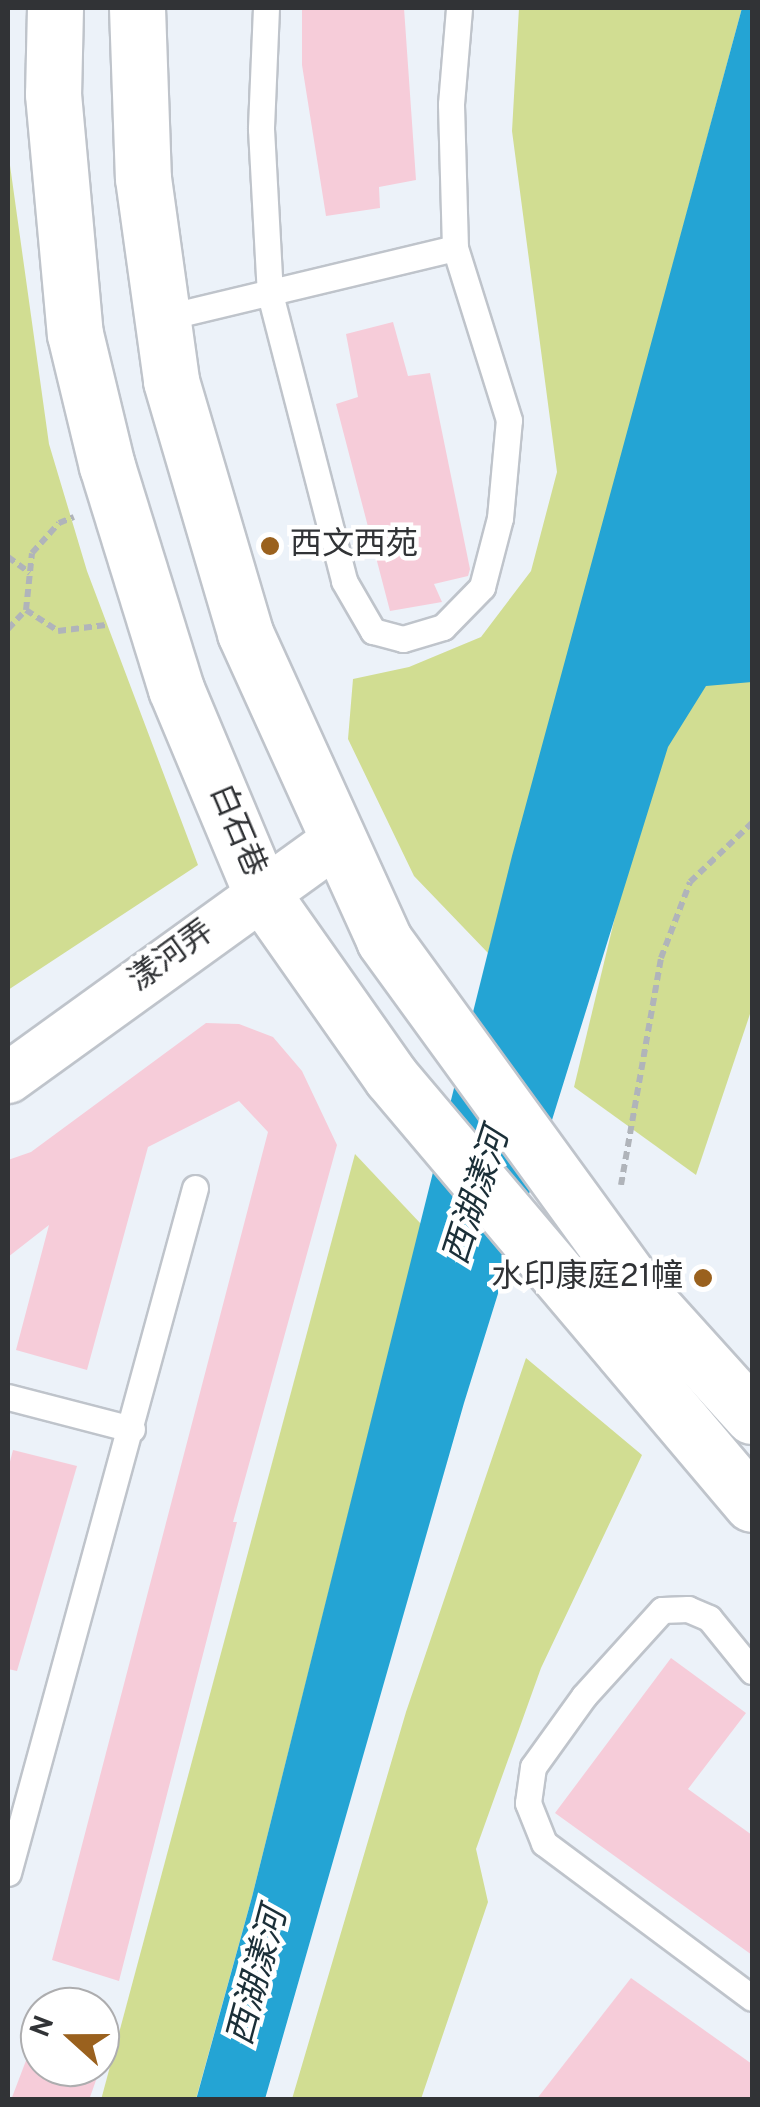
<!DOCTYPE html>
<html>
<head>
<meta charset="utf-8">
<style>
	body { margin:0 }
	#map { position:relative; width:760px; height:2107px; overflow:hidden; background:#ecf2f9; font-family:Overpass,"Noto Sans SC",sans-serif }
	div>[style] { position:absolute }
	.green>* { inset:0; background:#d1dd92 }
	.water>* { inset:0; background:#24a4d4 }
	.building>* { inset:0; background:#f6ccd9 }
	.path>* { height:6px; margin-top:-3px; transform-origin:0; background:repeating-linear-gradient(90deg,#b0b4ba 0 8px,transparent 0 13px) }
	.roads { filter:drop-shadow(2px 0 #bfc4cb) drop-shadow(-2px 0 #bfc4cb) drop-shadow(0 2px #bfc4cb) drop-shadow(0 -2px #bfc4cb) }
	.service>* { height:25px; margin:-12.5px; padding:0 12.5px; transform-origin:12.5px; border-radius:12.5px; background:#fff }
	.minor>* { height:50px; margin:-25px; padding:0 25px; transform-origin:25px; border-radius:25px; background:#fff }
	.secondary>* { height:55px; margin:-27.5px; padding:0 27.5px; transform-origin:27.5px; border-radius:27.5px; background:#fff }
	.dots>* { width:28px; height:28px; translate:-50% -50%; box-sizing:border-box; border:5px solid #fff; border-radius:50% }
	span { translate:-50% -50%; white-space:nowrap; text-align:center; line-height:1.15; -webkit-text-stroke:9px #fff; paint-order:stroke }
	.poi-label { font-size:32px; color:#313336 }
	.left { translate:0 -50%; text-align:left }
	.right { translate:-100% -50%; text-align:right }
	.street-label { font-size:32px; color:#313336 }
	.water-label { font-size:35px; color:#1b2f38; font-style:italic }
	.frame { position:absolute; inset:0; border:10px solid #313336; pointer-events:none }
	.north { position:absolute; left:20px; top:1987px; width:100px; height:100px; box-sizing:border-box; background:#fff; border:2px solid #adadaf; border-radius:50%; rotate:291deg; font-size:28px; font-weight:700; line-height:40px; text-align:center; color:#313336 }
	.north::after { content:''; display:block; margin:auto; width:35px; height:45px; background:#9a611e; clip-path:polygon(50% 0,100% 100%,50% 72%,0 100%) }
</style>
</head>
<body>
<div id="map">
	<div class="green">
		<div style="clip-path:polygon(519px 8px,742px 8px,488px 953px,414px 876px,348px 739px,353px 679px,409px 667px,481px 637px,531px 571px,557px 472px,512px 131px)"></div>
		<div style="clip-path:polygon(8px 151px,49px 444px,87px 571px,198px 865px,8px 990px)"></div>
		<div style="clip-path:polygon(752px 679px,752px 1008px,696px 1175px,574px 1087px,670px 689px)"></div>
		<div style="clip-path:polygon(355px 1154px,421px 1224px,252px 1897px,196px 2099px,101px 2100px)"></div>
		<div style="clip-path:polygon(526px 1358px,642px 1455px,541px 1668px,476px 1849px,488px 1902px,421px 2099px,292px 2099px,406px 1712px)"></div>
	</div>
	<div class="water">
		<div style="clip-path:polygon(742px 8px,752px 8px,752px 682px,706px 686px,668px 747px,464px 1403px,265px 2099px,196px 2100px,252px 1897px,512px 856px)"></div>
	</div>
	<div class="building">
		<div style="clip-path:polygon(302px 8px,404px 8px,416px 180px,379px 187px,380px 208px,326px 216px,302px 65px)"></div>
		<div style="clip-path:polygon(393px 322px,408px 376px,430px 373px,470px 569px,468px 576px,434px 584px,442px 602px,390px 611px,336px 404px,358px 397px,346px 334px)"></div>
		<div style="clip-path:polygon(206px 1023px,239px 1024px,273px 1037px,302px 1071px,337px 1145px,233px 1522px,237px 1522px,119px 1981px,52px 1960px,268px 1132px,239px 1101px,148px 1147px,87px 1370px,16px 1350px,49px 1225px,8px 1257px,8px 1160px,31px 1152px)"></div>
		<div style="clip-path:polygon(13px 1450px,77px 1466px,17px 1671px,8px 1669px,8px 1469px)"></div>
		<div style="clip-path:polygon(671px 1658px,746px 1713px,688px 1789px,752px 1835px,752px 1955px,555px 1813px)"></div>
		<div style="clip-path:polygon(631px 1978px,752px 2064px,752px 2100px,536px 2100px)"></div>
		<div style="clip-path:polygon(38px 2029px,40px 2067px,100px 2067px,100px 2047px,107px 2049px,89px 2100px,11px 2100px)"></div>
	</div>
	<div class="path">
		<div style="left:8px;top:557px;width:27px;rotate:36deg"></div>
		<div style="left:26px;top:610px;width:57px;rotate:-84deg"></div>
		<div style="left:32px;top:553px;width:40px;rotate:-48deg"></div>
		<div style="left:59px;top:523px;width:16px;rotate:-22deg"></div>
		<div style="left:8px;top:629px;width:26px;rotate:-47deg"></div>
		<div style="left:26px;top:610px;width:38px;rotate:33deg"></div>
		<div style="left:58px;top:631px;width:48px;rotate:-7.1deg"></div>
		<div style="left:621px;top:1185px;width:230px;rotate:-80deg"></div>
		<div style="left:661px;top:958px;width:81px;rotate:-69.1deg"></div>
		<div style="left:690px;top:882px;width:86px;rotate:-43.6deg"></div>
	</div>
	<div class="roads">
		<div class="service">
			<div style="left:266px;top:8px;width:121px;rotate:92.4deg"></div>
			<div style="left:261px;top:129px;width:165px;rotate:86.9deg"></div>
			<div style="left:270px;top:294px;width:296px;rotate:75.5deg"></div>
			<div style="left:344px;top:581px;width:58px;rotate:59.9deg"></div>
			<div style="left:373px;top:631px;width:31px;rotate:15deg"></div>
			<div style="left:403px;top:639px;width:42px;rotate:-16.7deg"></div>
			<div style="left:443px;top:627px;width:56px;rotate:-45.7deg"></div>
			<div style="left:482px;top:587px;width:71px;rotate:-75.4deg"></div>
			<div style="left:500px;top:518px;width:98px;rotate:-84.8deg"></div>
			<div style="left:509px;top:420px;width:180px;rotate:-107.4deg"></div>
			<div style="left:455px;top:248px;width:144px;rotate:-91.6deg"></div>
			<div style="left:451px;top:104px;width:96px;rotate:-85.2deg"></div>
			<div style="left:163px;top:318px;width:300px;rotate:-13.5deg"></div>
			<div style="left:8px;top:1397px;width:128px;rotate:14.5deg"></div>
			<div style="left:752px;top:1671px;width:68px;rotate:-129.1deg"></div>
			<div style="left:709px;top:1618px;width:23px;rotate:-157deg"></div>
			<div style="left:688px;top:1609px;width:26px;rotate:178deg"></div>
			<div style="left:662px;top:1610px;width:116px;rotate:132.2deg"></div>
			<div style="left:584px;top:1696px;width:87px;rotate:125.7deg"></div>
			<div style="left:533px;top:1767px;width:36px;rotate:98deg"></div>
			<div style="left:528px;top:1803px;width:43px;rotate:68.2deg"></div>
			<div style="left:544px;top:1843px;width:259px;rotate:36.7deg"></div>
			<div style="left:8px;top:1873px;width:710px;rotate:-74.73deg"></div>
		</div>
		<div class="minor">
			<div style="left:8px;top:1078px;width:407px;rotate:-35.8deg"></div>
		</div>
		<div class="secondary">
			<div style="left:55px;top:8px;width:86px;rotate:91.3deg"></div>
			<div style="left:53px;top:94px;width:241px;rotate:84.8deg"></div>
			<div style="left:75px;top:334px;width:136px;rotate:76.4deg"></div>
			<div style="left:107px;top:466px;width:233px;rotate:72.8deg"></div>
			<div style="left:176px;top:689px;width:220px;rotate:67.3deg"></div>
			<div style="left:261px;top:892px;width:226px;rotate:54.9deg"></div>
			<div style="left:391px;top:1077px;width:559px;rotate:49.79deg"></div>
			<div style="left:137px;top:8px;width:170px;rotate:88deg"></div>
			<div style="left:143px;top:178px;width:205px;rotate:82.1deg"></div>
			<div style="left:171px;top:381px;width:263px;rotate:73.6deg"></div>
			<div style="left:245px;top:633px;width:337px;rotate:65.6deg"></div>
			<div style="left:384px;top:940px;width:432px;rotate:54deg"></div>
			<div style="left:638px;top:1290px;width:170px;rotate:47.9deg"></div>
		</div>
	</div>
	<div class="dots">
		<div style="left:270px;top:546px;background:#9a611e"></div>
		<div style="left:703px;top:1278px;background:#9a611e"></div>
	</div>
	<div class="poi-label">
		<span class="left" style="left:290px;top:546px">西文西苑</span>
		<span class="right" style="left:683px;top:1278px">水印康庭21幢</span>
	</div>
	<div class="street-label">
		<span style="left:236px;top:831px;rotate:67deg">白石巷</span>
		<span style="left:172px;top:957px;rotate:-36deg">漾河弄</span>
	</div>
	<div class="water-label">
		<span style="left:478px;top:1197px;rotate:-72deg">西湖漾河</span>
		<span style="left:259px;top:1977px;rotate:-75deg">西湖漾河</span>
	</div>
	<div class="frame"></div>
	<div class="north">N</div>
</div>
</body>
</html>
